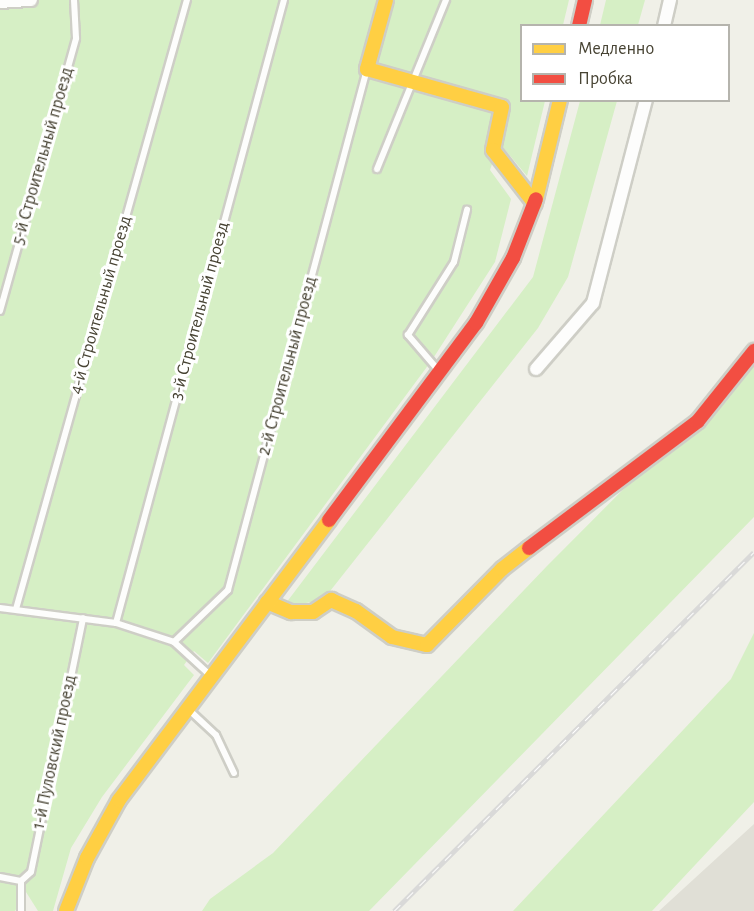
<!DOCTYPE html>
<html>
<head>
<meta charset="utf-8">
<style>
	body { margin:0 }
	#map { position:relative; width:754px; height:911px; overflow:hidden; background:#f0f0e8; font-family:"Alegreya Sans",sans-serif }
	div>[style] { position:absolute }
	.industrial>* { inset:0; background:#e0dfd6 }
	.green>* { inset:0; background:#d6efc5 }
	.roads { filter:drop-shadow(2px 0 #cecec6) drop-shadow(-2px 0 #cecec6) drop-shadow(0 2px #cecec6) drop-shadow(0 -2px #cecec6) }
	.lane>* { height:6px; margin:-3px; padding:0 3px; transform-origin:3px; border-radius:3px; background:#fdfdfc }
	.street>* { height:12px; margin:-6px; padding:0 6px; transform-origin:6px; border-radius:6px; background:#fdfdfc }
	.slow>* { height:14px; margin:-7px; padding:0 7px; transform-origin:7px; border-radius:7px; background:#ffcf43 }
	.jam>* { height:14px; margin:-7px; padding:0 7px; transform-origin:7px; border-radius:7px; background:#f24e42 }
	.rail>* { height:5px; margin-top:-2.5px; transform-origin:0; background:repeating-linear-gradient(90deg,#fff 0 9px,#d9d9d8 0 18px); box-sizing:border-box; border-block:2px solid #d9d9d8 }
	span { translate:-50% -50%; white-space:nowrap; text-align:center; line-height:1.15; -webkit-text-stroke:6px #fff; paint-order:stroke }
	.street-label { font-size:18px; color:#474333 }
	.legend { position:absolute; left:520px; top:24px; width:210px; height:78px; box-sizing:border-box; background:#fff; border:2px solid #b5b4ad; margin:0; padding:8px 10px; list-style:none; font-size:18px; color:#474333 }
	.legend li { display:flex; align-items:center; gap:12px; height:30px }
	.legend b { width:30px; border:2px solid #b5b4ad }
</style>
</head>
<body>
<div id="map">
	<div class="industrial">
		<div style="clip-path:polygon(754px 824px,754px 911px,659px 911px)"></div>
	</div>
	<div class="green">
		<div style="clip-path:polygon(0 0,569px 0,563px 25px,522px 26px,522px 100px,545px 101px,527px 176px,501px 145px,507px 120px,490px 170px,511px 199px,495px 262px,432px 360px,208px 663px,194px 651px,184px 665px,194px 675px,102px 797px,71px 848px,53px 911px,38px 911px,26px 892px,15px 911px,0 911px)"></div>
		<div style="clip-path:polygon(606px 0,645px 0,638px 25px,600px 25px)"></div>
		<div style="clip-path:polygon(580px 101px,617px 101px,568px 277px,538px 328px,323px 600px,283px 607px,533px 277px)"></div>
		<div style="clip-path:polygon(754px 358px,754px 517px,369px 911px,202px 911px,210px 899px,273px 853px,547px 566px)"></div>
		<div style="clip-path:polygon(754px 633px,754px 802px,652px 911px,513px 911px,731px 679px)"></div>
	</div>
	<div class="roads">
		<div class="lane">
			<div style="left:377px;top:169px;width:183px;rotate:-67.8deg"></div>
			<div style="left:0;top:311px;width:283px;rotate:-74.4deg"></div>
			<div style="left:76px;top:38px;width:38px;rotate:-93deg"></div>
			<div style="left:439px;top:371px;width:48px;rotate:-130.7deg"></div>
			<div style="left:408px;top:335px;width:86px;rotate:-57.8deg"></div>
			<div style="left:454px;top:262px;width:54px;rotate:-76deg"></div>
			<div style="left:0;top:608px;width:117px;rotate:7.4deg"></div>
			<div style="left:116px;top:623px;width:61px;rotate:18.1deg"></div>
			<div style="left:174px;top:642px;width:50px;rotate:42.6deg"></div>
			<div style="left:16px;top:609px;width:633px;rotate:-74.32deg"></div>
			<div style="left:116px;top:623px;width:645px;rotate:-74.91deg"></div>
			<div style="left:174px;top:642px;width:75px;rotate:-43.9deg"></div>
			<div style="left:228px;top:590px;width:539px;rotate:-75.06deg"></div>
			<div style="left:188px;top:709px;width:38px;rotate:43deg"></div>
			<div style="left:216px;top:735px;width:42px;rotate:64.7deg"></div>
			<div style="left:0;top:877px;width:21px;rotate:11deg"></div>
			<div style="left:21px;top:881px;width:13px;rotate:-42deg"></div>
			<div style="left:31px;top:872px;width:259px;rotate:-78.4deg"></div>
			<div style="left:21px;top:881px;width:30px;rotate:90deg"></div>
		</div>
		<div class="street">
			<div style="left:0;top:2px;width:31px;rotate:-4deg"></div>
			<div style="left:664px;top:26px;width:27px;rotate:-77deg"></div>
			<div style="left:536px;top:369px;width:87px;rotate:-49.2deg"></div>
			<div style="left:593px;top:303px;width:210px;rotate:-75.4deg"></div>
		</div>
		<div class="slow">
			<div style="left:386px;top:0;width:72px;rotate:105.4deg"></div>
			<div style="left:367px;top:69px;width:140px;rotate:15.7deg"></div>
			<div style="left:502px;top:107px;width:44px;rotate:101.8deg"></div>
			<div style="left:493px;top:150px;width:68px;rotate:52.1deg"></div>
			<div style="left:536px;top:199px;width:102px;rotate:-76.4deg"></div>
			<div style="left:267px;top:602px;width:26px;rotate:23deg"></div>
			<div style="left:291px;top:612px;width:22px"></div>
			<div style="left:313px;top:612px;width:22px;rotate:-34deg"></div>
			<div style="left:331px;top:600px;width:27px;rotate:24deg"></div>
			<div style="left:356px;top:611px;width:44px;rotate:35.8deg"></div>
			<div style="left:392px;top:637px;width:36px;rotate:13deg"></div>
			<div style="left:427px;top:645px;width:107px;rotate:-45.4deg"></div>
			<div style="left:502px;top:569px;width:34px;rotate:-38deg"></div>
			<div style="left:66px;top:911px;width:57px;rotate:-68.4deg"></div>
			<div style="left:87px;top:858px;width:66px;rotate:-61.1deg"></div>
			<div style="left:119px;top:800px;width:350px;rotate:-53.1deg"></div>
		</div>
		<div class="jam">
			<div style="left:579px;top:26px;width:27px;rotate:-77deg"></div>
			<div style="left:329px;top:520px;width:246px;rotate:-53.3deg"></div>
			<div style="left:476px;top:323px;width:75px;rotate:-60.4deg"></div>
			<div style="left:513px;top:258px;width:63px;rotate:-68.7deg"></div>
			<div style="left:529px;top:548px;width:211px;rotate:-36.9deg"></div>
			<div style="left:698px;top:421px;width:90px;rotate:-51.3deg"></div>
		</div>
	</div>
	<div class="rail">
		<div style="left:394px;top:911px;width:508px;rotate:-44.92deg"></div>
	</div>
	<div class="street-label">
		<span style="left:43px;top:156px;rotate:-74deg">5-й Строительный проезд</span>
		<span style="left:101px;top:305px;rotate:-74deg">4-й Строительный проезд</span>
		<span style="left:200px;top:311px;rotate:-75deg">3-й Строительный проезд</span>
		<span style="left:288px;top:366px;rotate:-75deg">2-й Строительный проезд</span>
		<span style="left:55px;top:752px;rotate:-78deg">1-й Пуловский проезд</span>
	</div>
	<ul class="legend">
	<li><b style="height:8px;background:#ffcf43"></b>Медленно</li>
	<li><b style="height:8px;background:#f24e42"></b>Пробка</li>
	</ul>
</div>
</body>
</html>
